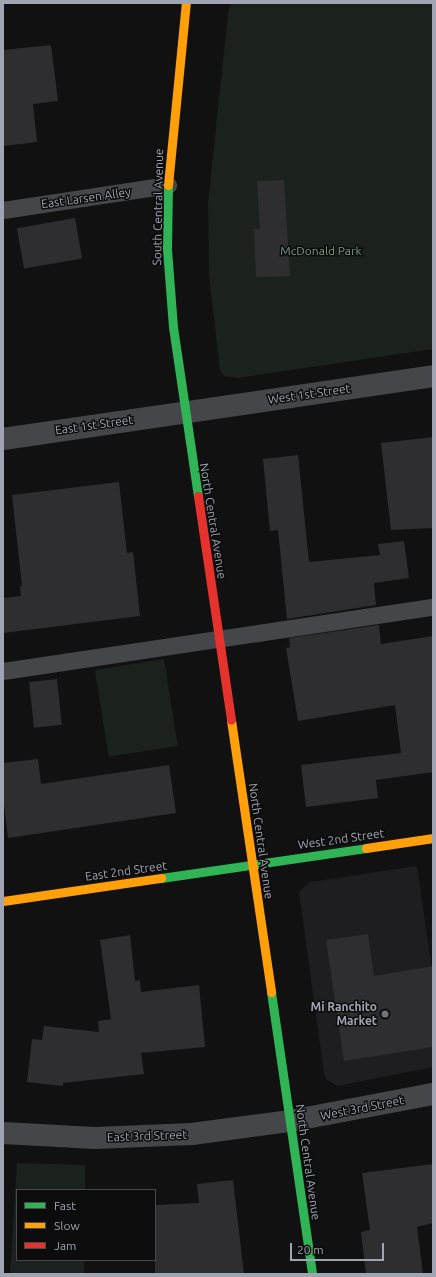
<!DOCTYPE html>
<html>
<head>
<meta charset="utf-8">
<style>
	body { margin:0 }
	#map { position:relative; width:436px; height:1277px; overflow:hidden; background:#111112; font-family:Ubuntu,sans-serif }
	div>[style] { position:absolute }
	.built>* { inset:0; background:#1e1e20 }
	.green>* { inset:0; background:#1b221d; transform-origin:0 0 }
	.building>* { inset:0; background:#2e2e31; transform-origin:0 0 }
	.lane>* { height:17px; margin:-8.5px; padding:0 8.5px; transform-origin:8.5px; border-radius:8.5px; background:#45464a }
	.street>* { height:22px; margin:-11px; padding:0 11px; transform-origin:11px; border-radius:11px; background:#45464a }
	.fast>* { height:9px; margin:-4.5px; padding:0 4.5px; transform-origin:4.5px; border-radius:4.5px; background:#30b455 }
	.slow>* { height:9px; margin:-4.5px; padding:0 4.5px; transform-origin:4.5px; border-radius:4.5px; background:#ff9f0a }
	.jam>* { height:9px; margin:-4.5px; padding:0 4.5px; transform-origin:4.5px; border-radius:4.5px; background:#e5322d }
	.dots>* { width:11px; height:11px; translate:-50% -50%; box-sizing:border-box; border:2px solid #0c0c0d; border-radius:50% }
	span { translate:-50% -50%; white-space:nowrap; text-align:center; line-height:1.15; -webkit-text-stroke:3px #0c0c0d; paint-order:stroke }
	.street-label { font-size:12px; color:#a1a4b3 }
	.park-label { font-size:12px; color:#779f80 }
	.poi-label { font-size:12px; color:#a1a4b3; font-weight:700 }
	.right { translate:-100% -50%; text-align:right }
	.frame { position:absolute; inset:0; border:4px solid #a1a4b3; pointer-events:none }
	.legend { position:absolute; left:16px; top:1189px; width:140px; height:72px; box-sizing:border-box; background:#0c0c0d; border:1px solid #48494f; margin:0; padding:5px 7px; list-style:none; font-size:12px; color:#a1a4b3 }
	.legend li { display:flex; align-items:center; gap:8px; height:20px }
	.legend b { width:20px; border:1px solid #48494f }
	.scale { position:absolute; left:290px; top:1243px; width:94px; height:18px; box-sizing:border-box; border:2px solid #a1a4b3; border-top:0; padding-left:5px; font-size:12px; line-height:14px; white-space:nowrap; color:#a1a4b3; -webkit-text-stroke:3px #0c0c0d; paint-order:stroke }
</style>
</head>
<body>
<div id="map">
	<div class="built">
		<div style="clip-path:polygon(417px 866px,433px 977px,433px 1067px,337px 1086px,326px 1079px,324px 1073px,299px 892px,310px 882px)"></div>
	</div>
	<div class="green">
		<div style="clip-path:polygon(231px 3px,433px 3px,433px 349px,238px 378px,225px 376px,220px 371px,209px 275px,208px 203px,228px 14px)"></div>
		<div style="left:164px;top:659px;width:88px;height:70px;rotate:81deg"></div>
		<div style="clip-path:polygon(17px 1163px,85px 1165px,85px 1190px,17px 1190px,17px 1260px,84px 1260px,84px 1274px,10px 1274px)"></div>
	</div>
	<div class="building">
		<div style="clip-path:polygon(51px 45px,58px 101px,33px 104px,37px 142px,3px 146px,3px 50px)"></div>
		<div style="clip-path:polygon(284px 180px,290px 276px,256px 277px,254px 229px,260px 229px,257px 181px)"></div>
		<div style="left:75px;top:218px;width:41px;height:59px;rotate:80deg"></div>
		<div style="clip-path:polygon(433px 437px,433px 528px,391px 530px,381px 443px)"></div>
		<div style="clip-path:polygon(298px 455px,309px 562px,380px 555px,378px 544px,404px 541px,409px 578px,374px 583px,376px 605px,287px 619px,278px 530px,270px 531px,263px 459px)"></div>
		<div style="clip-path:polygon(119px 482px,127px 553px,133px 552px,140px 616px,3px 633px,3px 598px,21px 596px,20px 586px,22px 586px,12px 495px)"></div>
		<div style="clip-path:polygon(379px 625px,381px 644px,433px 636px,433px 772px,376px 780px,378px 798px,306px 807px,301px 765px,401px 753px,395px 705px,298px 721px,286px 648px,290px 647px,289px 638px)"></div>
		<div style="left:57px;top:679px;width:46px;height:28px;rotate:84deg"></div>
		<div style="clip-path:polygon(38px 759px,41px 784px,169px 765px,176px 813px,8px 838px,3px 796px,3px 763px)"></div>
		<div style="clip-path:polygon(368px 934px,374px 976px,433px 966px,433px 1047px,344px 1061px,326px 940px)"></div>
		<div style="clip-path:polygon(130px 935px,135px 981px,140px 980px,141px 992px,199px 985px,205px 1047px,141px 1053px,144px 1074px,63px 1083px,63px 1086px,27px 1082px,32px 1039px,42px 1040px,44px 1026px,99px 1032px,98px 1021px,111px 1019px,100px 940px)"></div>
		<div style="clip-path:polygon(433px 1164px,433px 1223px,417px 1227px,423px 1274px,366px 1274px,361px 1232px,370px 1230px,362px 1173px)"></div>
		<div style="clip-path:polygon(233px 1180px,244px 1274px,155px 1274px,155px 1205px,199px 1203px,197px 1184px)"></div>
	</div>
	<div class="lane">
		<div style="left:3px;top:210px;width:167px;rotate:-8.6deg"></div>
		<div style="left:3px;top:671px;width:435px;rotate:-8.5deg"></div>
	</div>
	<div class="street">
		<div style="left:3px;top:439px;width:435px;rotate:-8.3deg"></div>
		<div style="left:3px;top:1133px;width:92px;rotate:3.1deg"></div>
		<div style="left:95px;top:1138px;width:97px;rotate:-2.4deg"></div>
		<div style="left:192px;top:1134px;width:99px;rotate:-7.6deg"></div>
		<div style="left:290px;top:1121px;width:146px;rotate:-10.7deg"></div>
	</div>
	<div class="fast">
		<div style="left:168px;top:185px;width:64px;rotate:90.9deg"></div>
		<div style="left:167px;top:249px;width:78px;rotate:85.6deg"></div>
		<div style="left:173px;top:327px;width:171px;rotate:81.6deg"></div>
		<div style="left:161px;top:878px;width:207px;rotate:-8.3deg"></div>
		<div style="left:271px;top:992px;width:285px;rotate:81.7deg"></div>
	</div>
	<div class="slow">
		<div style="left:168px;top:185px;width:183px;rotate:-84.4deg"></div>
		<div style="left:231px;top:720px;width:275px;rotate:81.6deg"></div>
		<div style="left:366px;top:848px;width:68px;rotate:-8.5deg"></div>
		<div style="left:3px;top:901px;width:160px;rotate:-8.3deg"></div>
	</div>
	<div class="jam">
		<div style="left:198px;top:496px;width:226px;rotate:81.6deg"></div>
	</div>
	<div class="dots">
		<div style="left:385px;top:1014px;background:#6f717b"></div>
	</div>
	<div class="street-label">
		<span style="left:86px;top:198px;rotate:-8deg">East Larsen Alley</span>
		<span style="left:158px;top:207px;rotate:-89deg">South Central Avenue</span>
		<span style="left:309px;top:394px;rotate:-8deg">West 1st Street</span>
		<span style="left:94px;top:425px;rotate:-8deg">East 1st Street</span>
		<span style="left:213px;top:521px;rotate:81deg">North Central Avenue</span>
		<span style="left:341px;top:839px;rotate:-8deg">West 2nd Street</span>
		<span style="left:261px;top:841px;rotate:82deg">North Central Avenue</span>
		<span style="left:126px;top:871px;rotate:-8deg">East 2nd Street</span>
		<span style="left:362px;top:1108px;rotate:-11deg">West 3rd Street</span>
		<span style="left:147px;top:1136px;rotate:-2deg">East 3rd Street</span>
		<span style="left:308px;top:1162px;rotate:82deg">North Central Avenue</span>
	</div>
	<div class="park-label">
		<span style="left:321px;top:251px">McDonald Park</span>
	</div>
	<div class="poi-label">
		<span class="right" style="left:377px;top:1014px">Mi Ranchito<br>Market</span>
	</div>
	<div class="frame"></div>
	<ul class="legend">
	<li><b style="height:5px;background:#30b455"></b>Fast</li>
	<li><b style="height:5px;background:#ff9f0a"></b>Slow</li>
	<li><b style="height:5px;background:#e5322d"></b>Jam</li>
	</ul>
	<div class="scale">20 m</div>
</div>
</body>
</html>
